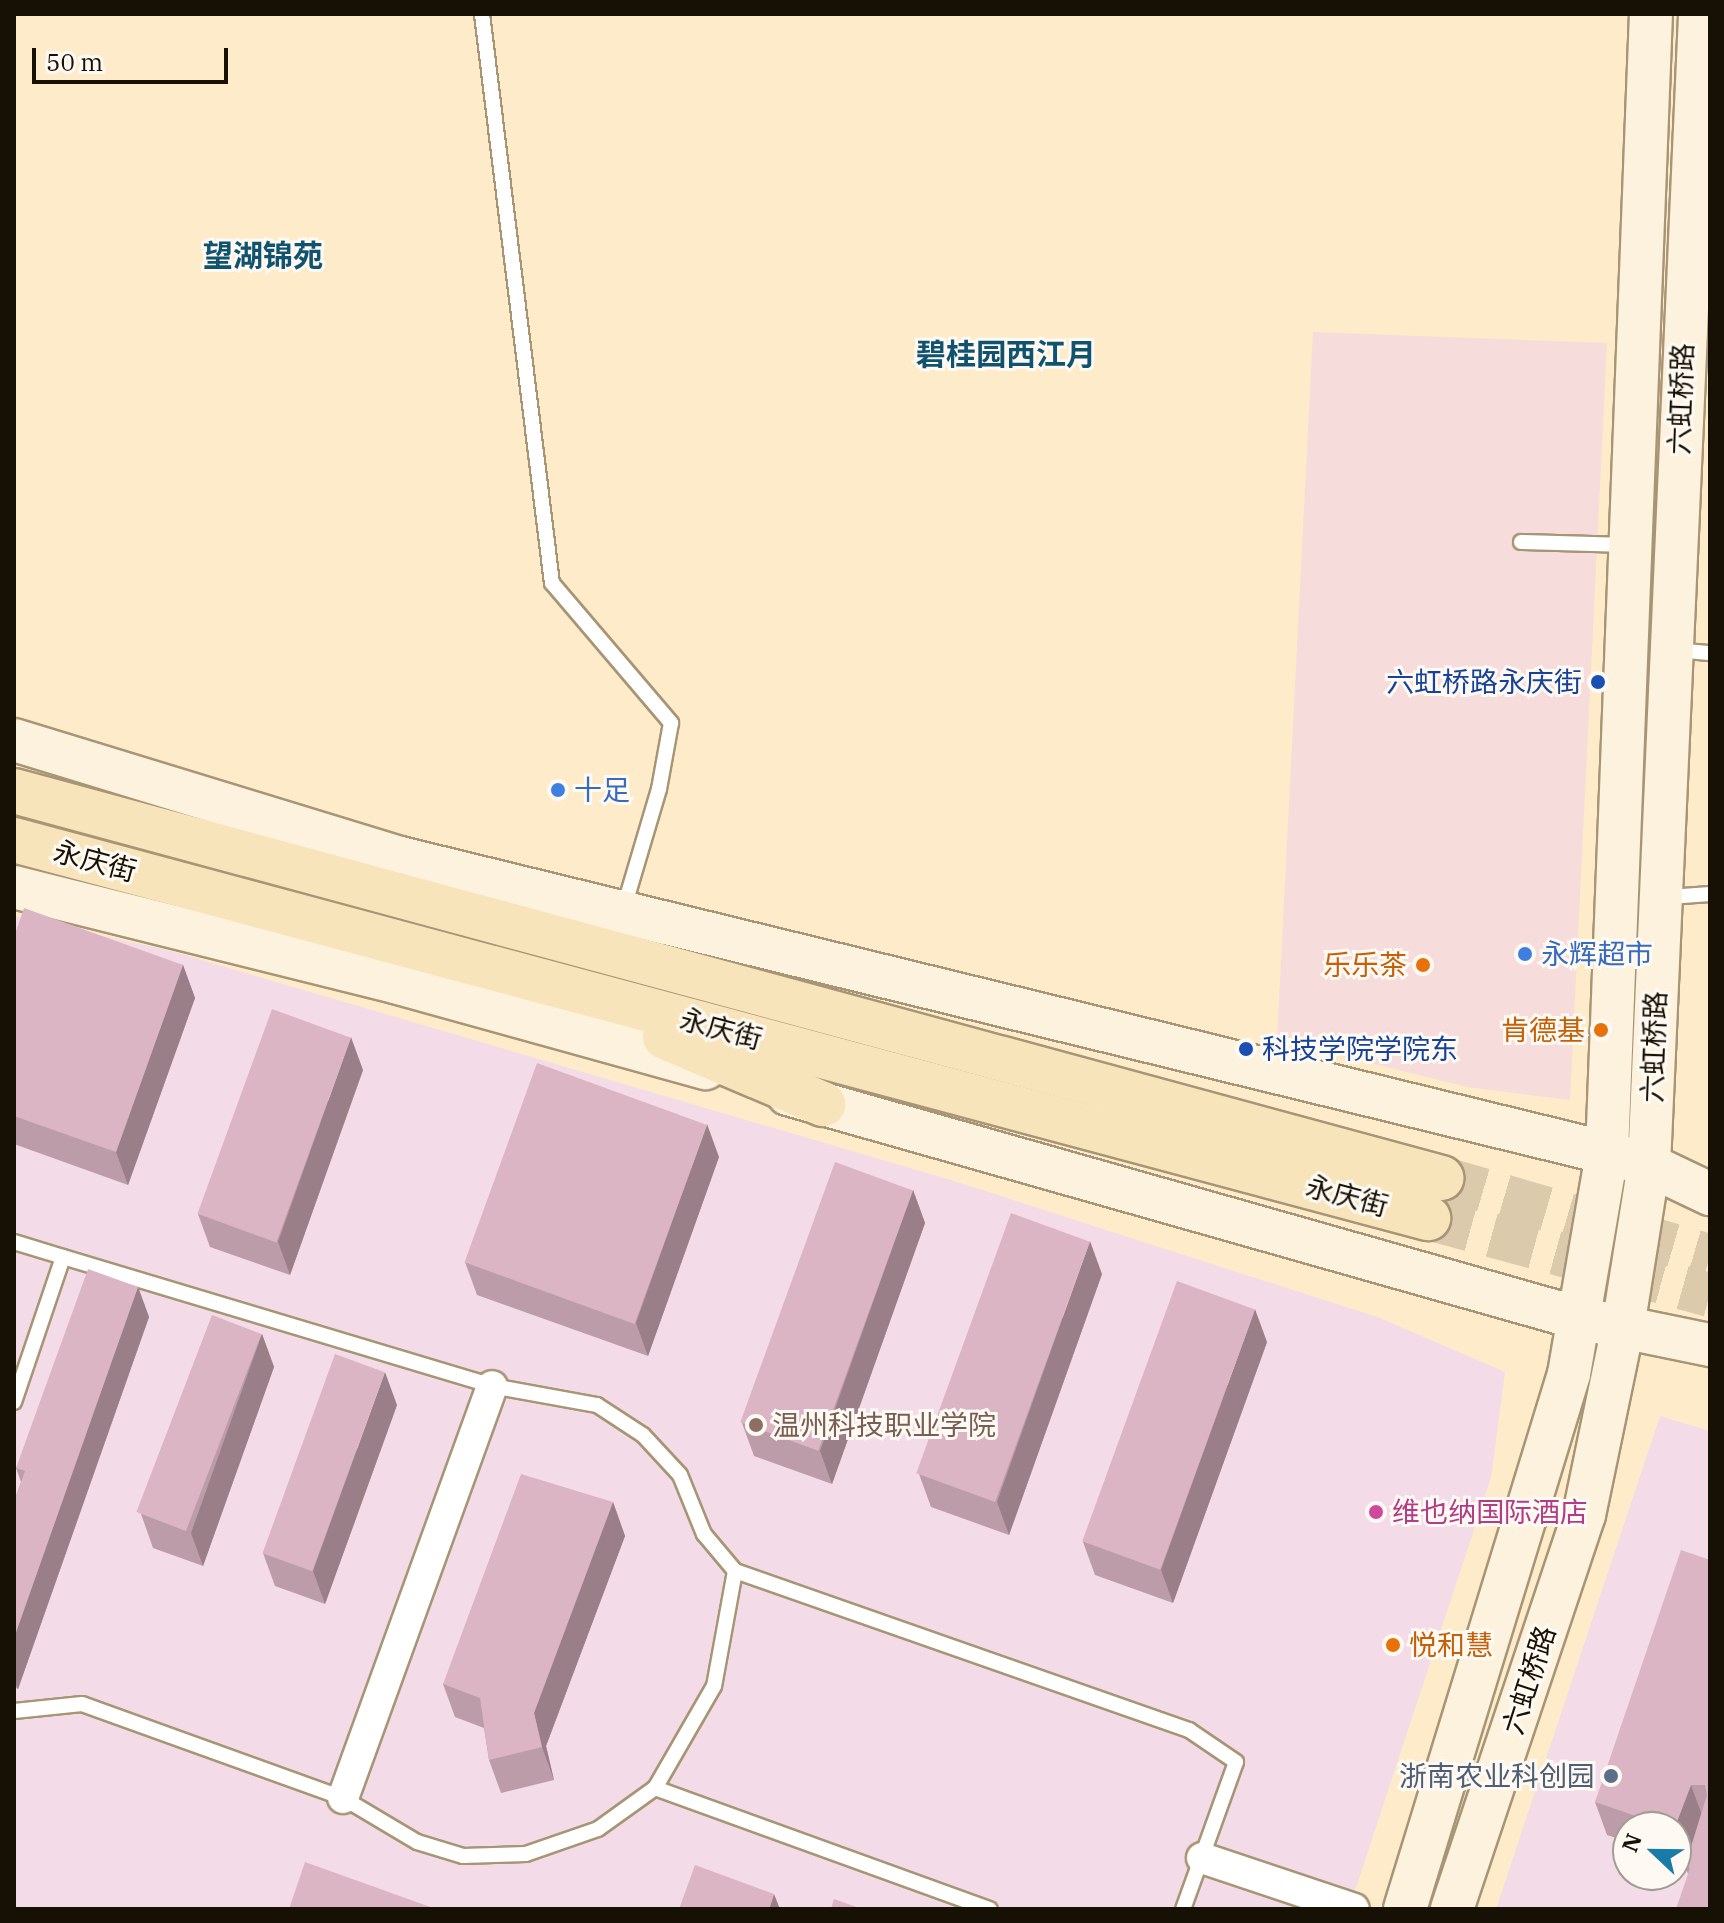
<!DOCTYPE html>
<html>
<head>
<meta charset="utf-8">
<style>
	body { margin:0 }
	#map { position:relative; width:1724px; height:1923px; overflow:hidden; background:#feebc9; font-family:"IBM Plex Serif","Noto Sans SC",serif }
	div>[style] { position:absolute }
	.commercial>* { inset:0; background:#f7dcdc }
	.education>* { inset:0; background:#f3dce8 }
	.primary-tunnel>* { height:44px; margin-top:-22px; transform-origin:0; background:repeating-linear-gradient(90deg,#dbcaac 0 44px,transparent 0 66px) }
	.roads { filter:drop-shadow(2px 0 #a79575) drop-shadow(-2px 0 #a79575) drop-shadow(0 2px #a79575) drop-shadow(0 -2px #a79575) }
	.lane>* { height:14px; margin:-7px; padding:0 7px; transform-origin:7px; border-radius:7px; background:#fff }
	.street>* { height:30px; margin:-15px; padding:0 15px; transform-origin:15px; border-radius:15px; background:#fff }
	.secondary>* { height:42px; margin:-21px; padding:0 21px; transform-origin:21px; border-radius:21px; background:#fcf2dd }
	.primary>* { height:44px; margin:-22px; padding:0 22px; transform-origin:22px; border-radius:22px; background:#f8e4bb }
	.wall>* { inset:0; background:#bd9ca9 }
	.shaded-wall>* { inset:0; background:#9a7f89 }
	.building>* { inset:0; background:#dcb5c4; transform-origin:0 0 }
	.dots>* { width:22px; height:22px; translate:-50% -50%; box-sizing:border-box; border:4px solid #fefaf3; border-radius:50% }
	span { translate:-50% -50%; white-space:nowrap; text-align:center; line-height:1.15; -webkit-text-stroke:6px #fefaf3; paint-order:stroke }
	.street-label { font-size:28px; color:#171105 }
	.transit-label { font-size:28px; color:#164399 }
	.right { translate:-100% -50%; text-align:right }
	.left { translate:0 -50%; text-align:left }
	.shop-label { font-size:28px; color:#366cbe }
	.food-label { font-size:28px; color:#c56008 }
	.education-label { font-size:28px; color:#785e54 }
	.hotel-label { font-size:28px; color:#b23c85 }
	.service-label { font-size:28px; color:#4e5e75 }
	.neighbourhood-label { font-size:30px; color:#0f5371; font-weight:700 }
	.frame { position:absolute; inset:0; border:16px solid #171105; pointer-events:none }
	.north { position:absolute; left:1612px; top:1811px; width:80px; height:80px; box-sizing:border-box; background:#fefaf3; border:2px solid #a29d94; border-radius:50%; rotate:292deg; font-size:22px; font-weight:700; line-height:32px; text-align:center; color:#171105 }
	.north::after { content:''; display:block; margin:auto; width:28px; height:36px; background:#197ca8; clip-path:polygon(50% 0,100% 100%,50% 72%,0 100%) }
	.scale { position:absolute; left:32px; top:48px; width:196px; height:36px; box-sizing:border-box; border:4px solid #171105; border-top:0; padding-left:10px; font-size:24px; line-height:28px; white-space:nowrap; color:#171105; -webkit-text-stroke:6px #fefaf3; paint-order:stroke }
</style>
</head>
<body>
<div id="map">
	<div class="commercial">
		<div style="clip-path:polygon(1313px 332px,1607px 343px,1570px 1100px,1467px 1087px,1277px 1040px)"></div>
	</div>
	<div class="education">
		<div style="clip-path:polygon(14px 916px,171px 951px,954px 1181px,1380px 1318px,1505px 1372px,1491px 1478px,1349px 1909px,14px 1909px)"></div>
		<div style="clip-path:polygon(evenodd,1660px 1416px,1710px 1431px,1710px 1909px,1496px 1909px,1660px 1416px,1628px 1827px,1676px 1827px,1676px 1875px,1628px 1875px,1628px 1827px)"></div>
	</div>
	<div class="primary-tunnel">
		<div style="left:1441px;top:1178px;width:280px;rotate:16.2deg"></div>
		<div style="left:1428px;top:1218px;width:292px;rotate:15.3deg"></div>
	</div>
	<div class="roads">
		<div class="lane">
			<div style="left:482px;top:14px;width:573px;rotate:82.99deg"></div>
			<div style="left:552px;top:583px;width:184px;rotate:49.6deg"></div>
			<div style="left:671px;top:723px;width:67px;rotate:100.3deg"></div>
			<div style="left:659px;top:789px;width:123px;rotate:106.5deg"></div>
			<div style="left:1521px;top:542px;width:108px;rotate:1.6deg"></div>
			<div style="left:1675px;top:650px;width:35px;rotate:5deg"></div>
			<div style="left:1669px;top:897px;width:41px;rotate:-4.2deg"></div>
			<div style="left:14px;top:1242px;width:51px;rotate:17deg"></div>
			<div style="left:14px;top:1402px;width:153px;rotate:-71.3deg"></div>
			<div style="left:63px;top:1257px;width:448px;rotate:16.7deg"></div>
			<div style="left:492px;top:1386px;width:107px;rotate:10.3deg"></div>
			<div style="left:597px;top:1405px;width:55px;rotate:33.1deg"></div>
			<div style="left:643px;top:1435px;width:54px;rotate:47.2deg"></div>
			<div style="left:680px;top:1475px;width:64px;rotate:67.9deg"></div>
			<div style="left:704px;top:1534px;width:48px;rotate:50deg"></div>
			<div style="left:735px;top:1571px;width:117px;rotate:100.3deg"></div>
			<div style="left:714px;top:1686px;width:118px;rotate:120deg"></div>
			<div style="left:655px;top:1788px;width:70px;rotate:144.3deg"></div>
			<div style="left:598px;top:1829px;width:76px;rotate:160.9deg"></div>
			<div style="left:526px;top:1854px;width:63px;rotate:178.2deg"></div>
			<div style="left:463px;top:1856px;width:48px;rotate:-163.1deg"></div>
			<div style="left:417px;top:1842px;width:86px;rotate:-149.3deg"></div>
			<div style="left:343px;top:1798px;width:277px;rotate:-160.2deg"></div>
			<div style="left:82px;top:1704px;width:68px;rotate:174.1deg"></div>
			<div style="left:735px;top:1571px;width:481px;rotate:19.3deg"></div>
			<div style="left:1189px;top:1730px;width:57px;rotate:34.2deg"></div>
			<div style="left:1236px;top:1762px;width:156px;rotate:109.8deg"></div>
			<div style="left:655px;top:1788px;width:356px;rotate:19.9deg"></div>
		</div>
		<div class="street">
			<div style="left:343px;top:1798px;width:438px;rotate:-70.1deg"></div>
			<div style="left:1202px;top:1858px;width:160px;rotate:18.5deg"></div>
		</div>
		<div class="secondary">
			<div style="left:14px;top:740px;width:404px;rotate:17deg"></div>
			<div style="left:400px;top:858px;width:1243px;rotate:13.73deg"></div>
			<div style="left:1607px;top:1153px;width:44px;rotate:15.9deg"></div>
			<div style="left:1649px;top:1165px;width:68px;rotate:25.4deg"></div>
			<div style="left:14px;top:887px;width:396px;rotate:14deg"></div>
			<div style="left:398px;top:983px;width:319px;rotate:15.5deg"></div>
			<div style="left:788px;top:1094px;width:821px;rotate:15.83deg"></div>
			<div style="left:1578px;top:1318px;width:135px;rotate:11.6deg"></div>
			<div style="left:1405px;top:1909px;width:560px;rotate:-72.96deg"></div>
			<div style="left:1569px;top:1374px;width:224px;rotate:-80.2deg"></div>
			<div style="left:1607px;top:1153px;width:1140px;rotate:-87.79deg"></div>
			<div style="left:1452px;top:1909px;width:416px;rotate:-71.5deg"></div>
			<div style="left:1584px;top:1515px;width:192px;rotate:-78.3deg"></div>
			<div style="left:1623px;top:1327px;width:164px;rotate:-80.9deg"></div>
			<div style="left:1649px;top:1165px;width:1152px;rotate:-87.46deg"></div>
		</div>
		<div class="primary">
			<div style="left:14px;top:791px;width:1479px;rotate:15.17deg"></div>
			<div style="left:14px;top:840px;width:1464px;rotate:14.97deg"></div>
			<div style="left:665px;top:1037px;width:172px;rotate:23deg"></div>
		</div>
	</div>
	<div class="wall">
		<div style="clip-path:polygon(14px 937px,183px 965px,195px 998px,128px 1185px,14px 1144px)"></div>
		<div style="clip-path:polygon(363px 1070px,290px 1275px,210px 1247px,198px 1214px)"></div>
		<div style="clip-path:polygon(719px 1157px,648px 1356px,477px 1295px,465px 1262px)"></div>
		<div style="clip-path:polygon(913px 1190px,925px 1223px,832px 1484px,754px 1456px,742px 1423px)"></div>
		<div style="clip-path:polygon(1102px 1274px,1009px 1535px,931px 1507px,919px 1474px)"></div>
		<div style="clip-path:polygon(138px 1287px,149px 1317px,18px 1689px,14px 1687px,14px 1502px,21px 1482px,16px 1468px)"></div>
		<div style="clip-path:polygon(262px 1334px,274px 1367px,203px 1566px,153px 1548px,141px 1514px)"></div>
		<div style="clip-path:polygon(1267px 1342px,1173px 1603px,1095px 1575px,1083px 1542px)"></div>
		<div style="clip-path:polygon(397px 1405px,325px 1604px,275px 1586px,263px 1553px)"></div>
		<div style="clip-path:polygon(613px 1502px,625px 1536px,546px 1746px,554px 1780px,501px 1793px,489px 1760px,484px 1728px,455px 1717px,443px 1684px)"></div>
		<div style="clip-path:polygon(1710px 1560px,1710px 1909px,1688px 1874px,1685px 1866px,1687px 1862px,1676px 1859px,1676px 1827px,1628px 1827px,1628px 1842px,1607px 1835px,1595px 1802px)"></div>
	</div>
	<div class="shaded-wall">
		<div style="clip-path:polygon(183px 965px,195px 998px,128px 1185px,116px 1152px)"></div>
		<div style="clip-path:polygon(351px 1037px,363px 1070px,290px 1275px,278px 1242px)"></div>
		<div style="clip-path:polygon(707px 1124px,719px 1157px,648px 1356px,636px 1323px)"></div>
		<div style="clip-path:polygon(913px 1190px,925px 1223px,832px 1484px,820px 1451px)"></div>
		<div style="clip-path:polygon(1090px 1241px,1102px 1274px,1009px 1535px,997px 1502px)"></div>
		<div style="clip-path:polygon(138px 1287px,149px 1317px,18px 1689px,14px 1679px,14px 1638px)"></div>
		<div style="clip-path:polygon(1255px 1309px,1267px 1342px,1173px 1603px,1161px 1570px)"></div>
		<div style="clip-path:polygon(262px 1334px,274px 1367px,203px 1566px,191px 1533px)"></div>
		<div style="clip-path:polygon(385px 1372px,397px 1405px,325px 1604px,313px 1571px)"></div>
		<div style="clip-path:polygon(613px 1502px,625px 1536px,546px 1746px,554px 1780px,542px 1747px,534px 1713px)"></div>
		<div style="clip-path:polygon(1691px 1785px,1703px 1818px,1687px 1862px,1676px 1833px,1675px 1827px)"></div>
		<div style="clip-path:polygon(774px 1894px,780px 1909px,769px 1909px)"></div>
	</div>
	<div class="building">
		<div style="clip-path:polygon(24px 908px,183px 965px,116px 1152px,14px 1116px,14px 937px)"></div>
		<div style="left:272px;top:1009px;width:84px;height:218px;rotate:20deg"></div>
		<div style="left:537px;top:1063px;width:181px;height:212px;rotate:20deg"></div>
		<div style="left:835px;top:1162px;width:83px;height:277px;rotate:20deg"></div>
		<div style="left:1011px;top:1213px;width:84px;height:277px;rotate:20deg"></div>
		<div style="clip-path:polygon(88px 1269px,138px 1287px,14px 1638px,14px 1502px,25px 1471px,16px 1468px)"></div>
		<div style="left:1177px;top:1281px;width:83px;height:277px;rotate:20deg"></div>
		<div style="left:212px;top:1315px;width:53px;height:211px;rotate:21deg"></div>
		<div style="left:335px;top:1354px;width:53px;height:212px;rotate:20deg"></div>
		<div style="clip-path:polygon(521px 1474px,613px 1502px,534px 1713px,542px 1747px,489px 1760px,480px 1698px,443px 1684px)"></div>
		<div style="clip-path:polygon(1681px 1550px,1710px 1560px,1710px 1909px,1676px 1909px,1690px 1868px,1685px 1866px,1707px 1795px,1705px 1785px,1691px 1785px,1675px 1827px,1668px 1827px,1595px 1802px)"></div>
		<div style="clip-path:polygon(305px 1862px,436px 1909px,289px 1909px)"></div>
		<div style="clip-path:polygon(695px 1865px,774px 1894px,769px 1909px,679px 1909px)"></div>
		<div style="clip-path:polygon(834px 1899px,862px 1909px,831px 1909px)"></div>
	</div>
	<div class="dots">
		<div style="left:1598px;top:682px;background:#1a4fb4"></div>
		<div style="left:558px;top:790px;background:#3f7fe0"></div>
		<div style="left:1525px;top:954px;background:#3f7fe0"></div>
		<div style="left:1423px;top:965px;background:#e8710a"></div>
		<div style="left:1601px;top:1030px;background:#e8710a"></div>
		<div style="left:1246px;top:1049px;background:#1a4fb4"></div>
		<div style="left:756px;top:1425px;background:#8d6e63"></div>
		<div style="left:1376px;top:1512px;background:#d1479c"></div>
		<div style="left:1393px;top:1645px;background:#e8710a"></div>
		<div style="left:1611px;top:1776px;background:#5c6f8a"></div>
	</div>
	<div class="street-label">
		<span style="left:1681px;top:399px;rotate:-88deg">六虹桥路</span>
		<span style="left:95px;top:861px;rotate:15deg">永庆街</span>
		<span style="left:721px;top:1029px;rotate:15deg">永庆街</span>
		<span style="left:1654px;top:1047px;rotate:-88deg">六虹桥路</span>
		<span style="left:1347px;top:1196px;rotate:15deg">永庆街</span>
		<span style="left:1529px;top:1680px;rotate:-72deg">六虹桥路</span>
	</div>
	<div class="transit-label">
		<span class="right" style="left:1582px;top:682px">六虹桥路永庆街</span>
		<span class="left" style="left:1262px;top:1049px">科技学院学院东</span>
	</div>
	<div class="shop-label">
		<span class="left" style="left:574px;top:790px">十足</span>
		<span class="left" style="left:1541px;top:954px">永辉超市</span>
	</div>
	<div class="food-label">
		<span class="right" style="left:1407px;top:965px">乐乐茶</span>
		<span class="right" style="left:1585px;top:1030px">肯德基</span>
		<span class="left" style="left:1409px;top:1645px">悦和慧</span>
	</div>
	<div class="education-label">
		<span class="left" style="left:772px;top:1425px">温州科技职业学院</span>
	</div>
	<div class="hotel-label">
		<span class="left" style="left:1392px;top:1512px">维也纳国际酒店</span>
	</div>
	<div class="service-label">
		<span class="right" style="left:1595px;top:1776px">浙南农业科创园</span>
	</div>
	<div class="neighbourhood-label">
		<span style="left:263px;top:255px">望湖锦苑</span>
		<span style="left:1006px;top:354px">碧桂园西江月</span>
	</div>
	<div class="frame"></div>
	<div class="north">N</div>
	<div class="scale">50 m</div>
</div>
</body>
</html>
